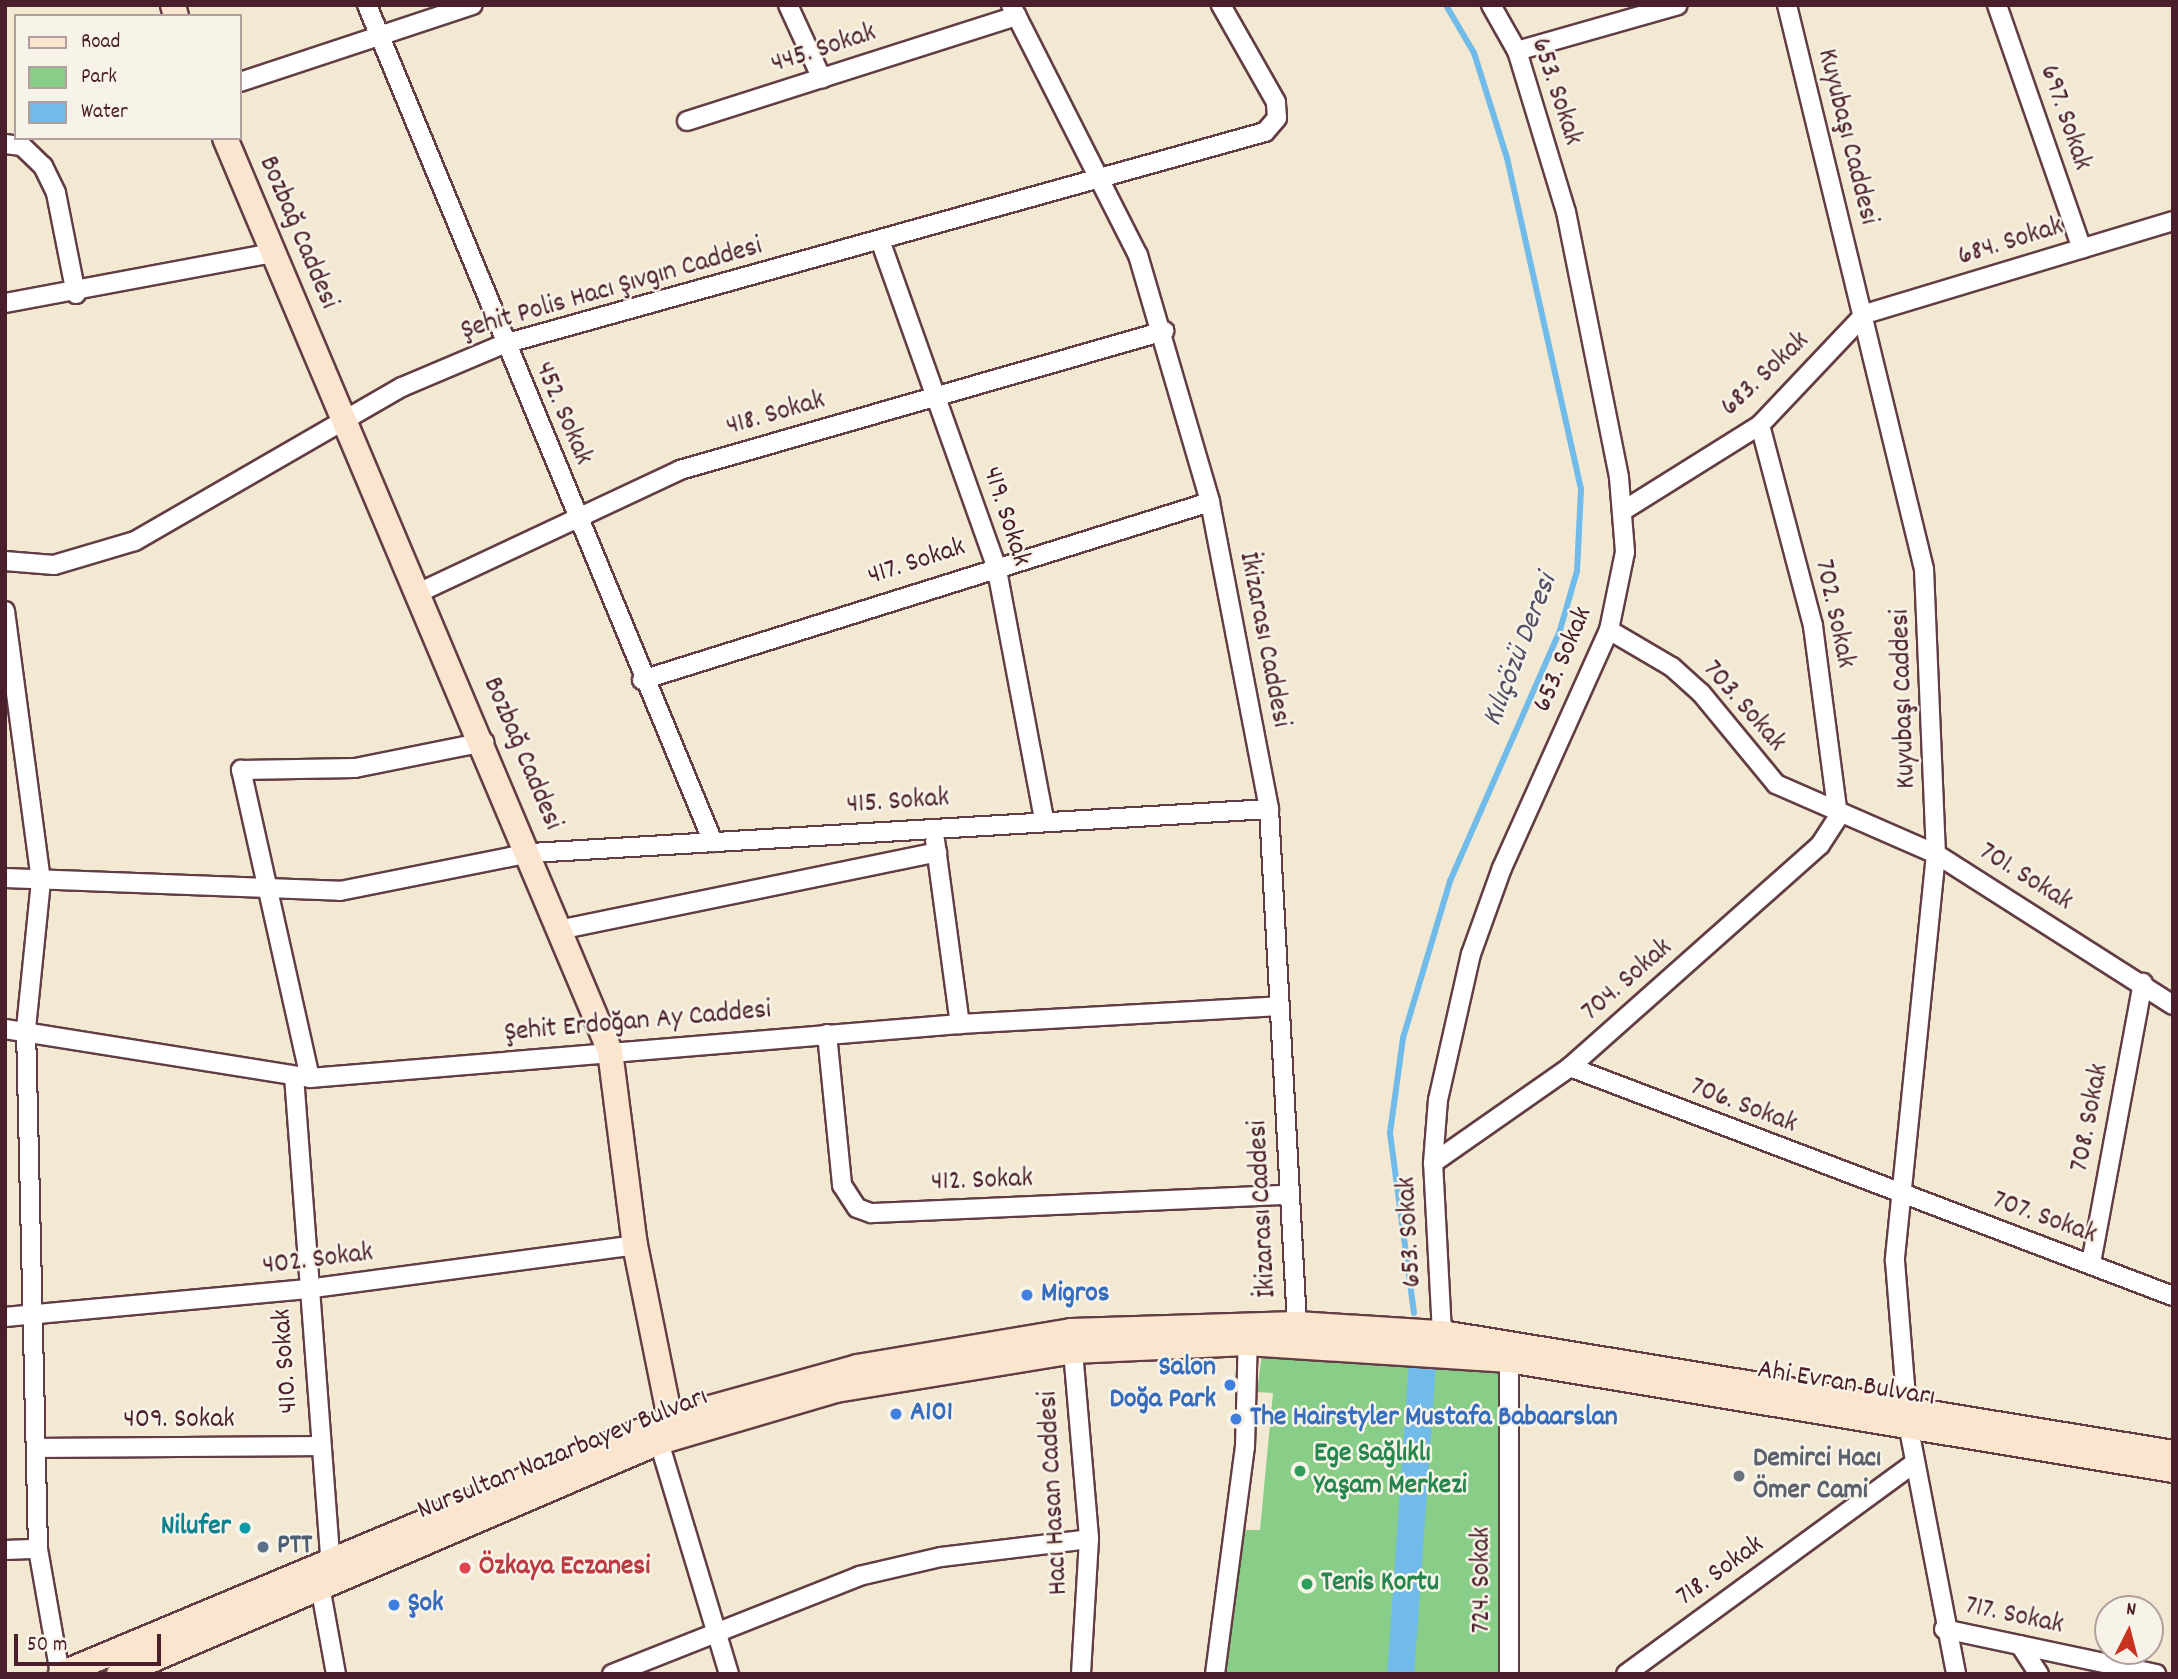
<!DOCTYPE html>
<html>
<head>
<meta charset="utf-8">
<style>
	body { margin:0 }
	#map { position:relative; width:2178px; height:1679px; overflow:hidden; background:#f3e9d3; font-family:Dekko,sans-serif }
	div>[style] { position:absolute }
	.green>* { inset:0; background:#89ce88 }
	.water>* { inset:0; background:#70bbe9; transform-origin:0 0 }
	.stream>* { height:6px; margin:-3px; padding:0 3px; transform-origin:3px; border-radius:3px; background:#70bbe9 }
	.roads { filter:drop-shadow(2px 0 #633d44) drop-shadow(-2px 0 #633d44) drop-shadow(0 2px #633d44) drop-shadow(0 -2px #633d44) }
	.street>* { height:18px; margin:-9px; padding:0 9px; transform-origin:9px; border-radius:9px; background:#fff }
	.secondary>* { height:24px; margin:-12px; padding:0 12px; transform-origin:12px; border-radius:12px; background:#fbe5cf }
	.dots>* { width:19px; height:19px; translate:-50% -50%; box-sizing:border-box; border:4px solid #f7f3e8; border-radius:50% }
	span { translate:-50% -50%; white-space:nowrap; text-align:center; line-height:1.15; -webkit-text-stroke:5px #f7f3e8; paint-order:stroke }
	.street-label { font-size:28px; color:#4a1f2b }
	.shop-label { font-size:28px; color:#366cbe; font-weight:700 }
	.left { translate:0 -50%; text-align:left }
	.right { translate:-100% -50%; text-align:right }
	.leisure-label { font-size:28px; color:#27864d; font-weight:700 }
	.worship-label { font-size:28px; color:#5b616d; font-weight:700 }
	.culture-label { font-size:28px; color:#0d838f; font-weight:700 }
	.service-label { font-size:28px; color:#4e5e75; font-weight:700 }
	.health-label { font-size:28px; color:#be3a42; font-weight:700 }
	.water-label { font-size:30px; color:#554e64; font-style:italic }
	.frame { position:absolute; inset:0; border:7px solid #4a1f2b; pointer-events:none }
	.legend { position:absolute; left:14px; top:14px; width:228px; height:126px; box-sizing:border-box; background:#f7f3e8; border:2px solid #b29e9c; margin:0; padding:9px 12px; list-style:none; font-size:21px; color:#4a1f2b }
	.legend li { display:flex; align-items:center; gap:14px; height:35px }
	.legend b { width:35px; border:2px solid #b29e9c }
	.north { position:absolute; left:2094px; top:1595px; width:70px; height:70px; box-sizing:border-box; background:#f7f3e8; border:2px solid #b29e9c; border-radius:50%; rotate:6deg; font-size:19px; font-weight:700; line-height:28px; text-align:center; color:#4a1f2b }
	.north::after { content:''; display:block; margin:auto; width:24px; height:32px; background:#c8321e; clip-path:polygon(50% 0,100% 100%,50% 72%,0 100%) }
	.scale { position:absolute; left:14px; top:1634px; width:147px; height:32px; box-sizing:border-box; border:4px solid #4a1f2b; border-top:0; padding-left:9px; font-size:21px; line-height:24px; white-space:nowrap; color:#4a1f2b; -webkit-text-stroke:5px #f7f3e8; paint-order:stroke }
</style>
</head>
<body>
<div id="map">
	<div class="green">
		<div style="clip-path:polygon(1262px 1353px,1498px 1367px,1502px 1674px,1221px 1674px,1244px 1530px,1260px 1530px,1273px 1393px,1257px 1392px)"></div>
	</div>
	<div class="water">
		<div style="left:1409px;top:1362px;width:27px;height:312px;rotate:4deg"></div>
	</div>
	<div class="stream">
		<div style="left:1414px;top:1313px;width:182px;rotate:-97.6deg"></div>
		<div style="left:1390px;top:1133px;width:96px;rotate:-82.2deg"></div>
		<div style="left:1403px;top:1038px;width:164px;rotate:-73.3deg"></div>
		<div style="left:1450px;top:881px;width:274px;rotate:-66.3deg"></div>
		<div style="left:1560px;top:630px;width:61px;rotate:-73.9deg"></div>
		<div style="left:1577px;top:571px;width:82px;rotate:-87.2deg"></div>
		<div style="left:1581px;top:489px;width:339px;rotate:-102.6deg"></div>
		<div style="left:1507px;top:158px;width:110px;rotate:-107.4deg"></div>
		<div style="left:1474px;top:53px;width:56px;rotate:-120.3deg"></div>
	</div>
	<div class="roads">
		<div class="street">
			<div style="left:367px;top:5px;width:906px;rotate:67.54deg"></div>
			<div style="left:788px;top:5px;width:81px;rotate:65.3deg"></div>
			<div style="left:1011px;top:5px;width:280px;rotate:63.1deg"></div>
			<div style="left:1138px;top:255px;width:257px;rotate:73.7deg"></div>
			<div style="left:1210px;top:502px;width:313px;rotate:79.1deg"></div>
			<div style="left:1269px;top:809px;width:516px;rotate:86.89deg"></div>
			<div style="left:1787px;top:5px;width:580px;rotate:76.35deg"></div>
			<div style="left:1924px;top:569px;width:285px;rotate:87.6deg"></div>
			<div style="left:1936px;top:854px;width:409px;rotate:95.8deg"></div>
			<div style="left:1895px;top:1261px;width:164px;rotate:85.4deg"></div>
			<div style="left:1908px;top:1424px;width:255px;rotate:79.1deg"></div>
			<div style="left:1997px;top:5px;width:258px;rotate:70.8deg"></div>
			<div style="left:1517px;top:51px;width:167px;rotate:-15.9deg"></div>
			<div style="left:240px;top:82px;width:245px;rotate:-18.3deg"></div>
			<div style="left:687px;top:121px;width:346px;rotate:-17.7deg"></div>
			<div style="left:5px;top:144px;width:17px;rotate:7deg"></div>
			<div style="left:22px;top:146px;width:29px;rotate:44deg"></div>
			<div style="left:43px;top:166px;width:30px;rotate:64deg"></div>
			<div style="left:56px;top:193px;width:103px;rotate:78.8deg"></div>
			<div style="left:880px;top:240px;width:345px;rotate:70.4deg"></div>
			<div style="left:996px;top:565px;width:259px;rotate:79.3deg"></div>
			<div style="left:5px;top:303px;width:272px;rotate:-10.6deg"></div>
			<div style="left:1760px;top:425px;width:208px;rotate:75.2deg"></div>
			<div style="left:1813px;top:626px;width:193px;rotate:82.5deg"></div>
			<div style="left:1624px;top:510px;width:160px;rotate:-32deg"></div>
			<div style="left:1760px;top:425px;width:153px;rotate:-46.6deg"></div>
			<div style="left:1865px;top:314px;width:322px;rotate:-16.8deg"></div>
			<div style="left:5px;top:561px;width:49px;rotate:4.7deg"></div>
			<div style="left:54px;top:565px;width:84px;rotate:-16.5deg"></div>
			<div style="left:135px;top:541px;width:308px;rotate:-30deg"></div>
			<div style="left:402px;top:387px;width:111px;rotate:-22.9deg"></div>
			<div style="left:504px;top:344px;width:790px;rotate:-15.57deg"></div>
			<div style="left:1265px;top:132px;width:18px;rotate:-49deg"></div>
			<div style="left:1277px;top:118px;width:16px;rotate:-94deg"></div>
			<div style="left:1276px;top:102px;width:112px;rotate:-119.6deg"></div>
			<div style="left:420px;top:592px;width:287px;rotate:-25.1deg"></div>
			<div style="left:680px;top:470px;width:504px;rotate:-16.02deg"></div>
			<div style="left:5px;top:611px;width:272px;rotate:82.4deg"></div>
			<div style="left:41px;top:881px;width:148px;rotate:95.8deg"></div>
			<div style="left:26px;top:1028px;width:521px;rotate:88.68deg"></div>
			<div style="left:38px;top:1549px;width:127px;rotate:80deg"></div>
			<div style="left:1609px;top:630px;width:73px;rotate:30.4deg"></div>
			<div style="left:1672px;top:667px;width:39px;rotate:42deg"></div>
			<div style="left:1701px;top:693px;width:118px;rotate:50.5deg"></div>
			<div style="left:1776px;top:784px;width:175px;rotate:23.6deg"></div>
			<div style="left:1936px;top:854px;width:281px;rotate:32.5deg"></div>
			<div style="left:642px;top:680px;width:595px;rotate:-17.4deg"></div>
			<div style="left:935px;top:840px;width:186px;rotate:82.3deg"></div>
			<div style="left:5px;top:878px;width:335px;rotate:2.2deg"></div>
			<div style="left:340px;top:891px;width:195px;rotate:-11.3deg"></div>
			<div style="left:531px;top:853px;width:739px;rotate:-3.41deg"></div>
			<div style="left:563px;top:929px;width:382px;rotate:-11.6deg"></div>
			<div style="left:5px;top:1029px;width:309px;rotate:9.1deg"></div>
			<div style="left:310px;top:1078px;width:652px;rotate:-4.75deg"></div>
			<div style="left:960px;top:1024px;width:320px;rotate:-3.2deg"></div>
			<div style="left:827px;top:1034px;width:152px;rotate:84.3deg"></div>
			<div style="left:842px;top:1185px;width:27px;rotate:57deg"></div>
			<div style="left:857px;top:1208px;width:15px;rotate:20deg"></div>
			<div style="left:871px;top:1213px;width:419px;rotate:-2.5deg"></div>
			<div style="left:1570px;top:1067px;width:645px;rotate:20.8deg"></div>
			<div style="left:294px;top:1076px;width:482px;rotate:85.7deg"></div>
			<div style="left:310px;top:1078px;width:316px;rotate:-102.6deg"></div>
			<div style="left:241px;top:770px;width:114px;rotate:-1deg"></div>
			<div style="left:355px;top:768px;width:132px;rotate:-11.4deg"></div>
			<div style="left:1433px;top:1163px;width:167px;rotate:-35deg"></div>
			<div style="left:1570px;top:1067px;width:334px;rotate:-41.6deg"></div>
			<div style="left:1820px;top:845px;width:33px;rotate:-57deg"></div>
			<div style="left:2091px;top:1263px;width:285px;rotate:-79.5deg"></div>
			<div style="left:5px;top:1317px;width:303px;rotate:-5.3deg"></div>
			<div style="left:307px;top:1289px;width:331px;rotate:-7.6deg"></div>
			<div style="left:1442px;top:1333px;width:170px;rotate:-93deg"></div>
			<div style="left:1433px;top:1163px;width:63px;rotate:-85.5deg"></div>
			<div style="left:1438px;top:1100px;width:150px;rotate:-77.3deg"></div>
			<div style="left:1471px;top:954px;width:91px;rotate:-70.2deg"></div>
			<div style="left:1502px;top:868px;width:261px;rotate:-65.8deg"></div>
			<div style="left:1609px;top:630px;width:80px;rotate:-78.4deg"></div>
			<div style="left:1625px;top:552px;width:75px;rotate:-94.6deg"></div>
			<div style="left:1619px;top:477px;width:270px;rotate:-101.3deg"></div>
			<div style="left:1566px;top:212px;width:168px;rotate:-106.9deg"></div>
			<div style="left:1517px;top:51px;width:53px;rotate:-119.5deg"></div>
			<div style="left:1073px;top:1351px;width:189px;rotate:85.1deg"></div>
			<div style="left:1089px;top:1539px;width:135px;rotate:93.4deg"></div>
			<div style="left:1509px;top:1360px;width:314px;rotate:90deg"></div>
			<div style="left:659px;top:1442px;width:242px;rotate:73.2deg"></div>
			<div style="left:39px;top:1448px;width:281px;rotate:-0.4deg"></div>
			<div style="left:5px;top:1550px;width:33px;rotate:-2deg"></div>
			<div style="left:320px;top:1586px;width:89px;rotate:79.7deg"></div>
			<div style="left:1944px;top:1629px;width:217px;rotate:12deg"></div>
			<div style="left:2020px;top:1645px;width:35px;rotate:57deg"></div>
			<div style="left:612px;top:1674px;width:266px;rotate:-21.6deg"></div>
			<div style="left:859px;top:1576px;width:84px;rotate:-13deg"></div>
			<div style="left:941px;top:1557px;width:149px;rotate:-6.9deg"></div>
			<div style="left:1215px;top:1674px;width:229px;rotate:-82.5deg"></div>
			<div style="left:1245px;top:1447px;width:116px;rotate:-88.5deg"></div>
			<div style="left:1626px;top:1674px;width:357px;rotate:-36.2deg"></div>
		</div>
		<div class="secondary">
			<div style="left:173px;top:5px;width:11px;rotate:75deg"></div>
			<div style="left:225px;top:138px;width:991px;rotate:67.14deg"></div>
			<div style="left:610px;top:1051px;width:196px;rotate:82.7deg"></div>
			<div style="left:635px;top:1245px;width:177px;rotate:78.6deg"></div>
			<div style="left:61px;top:1674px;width:660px;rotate:-22.72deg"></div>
			<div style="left:670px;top:1419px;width:194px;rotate:-15.5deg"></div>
			<div style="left:857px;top:1367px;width:217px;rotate:-9.5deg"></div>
			<div style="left:1071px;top:1331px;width:226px;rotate:-1.8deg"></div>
			<div style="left:1297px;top:1324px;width:145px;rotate:3.6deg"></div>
			<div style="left:1442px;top:1333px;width:741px;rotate:9.32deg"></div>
			<div style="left:119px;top:1674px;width:588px;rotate:-23.25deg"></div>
			<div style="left:659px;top:1442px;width:184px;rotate:-16.4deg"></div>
			<div style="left:836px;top:1390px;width:240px;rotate:-9.3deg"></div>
			<div style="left:1073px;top:1351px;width:174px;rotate:-2.6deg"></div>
			<div style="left:1247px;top:1343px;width:263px;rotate:3.7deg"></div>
			<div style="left:1509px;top:1360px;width:673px;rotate:9.41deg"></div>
		</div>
	</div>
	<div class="dots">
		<div style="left:1027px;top:1295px;background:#3f7fe0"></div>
		<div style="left:1230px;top:1385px;background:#3f7fe0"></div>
		<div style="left:896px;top:1414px;background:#3f7fe0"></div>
		<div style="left:1236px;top:1419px;background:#3f7fe0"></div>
		<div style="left:1300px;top:1471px;background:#2e9e5b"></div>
		<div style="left:1739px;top:1476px;background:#6b7280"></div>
		<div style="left:245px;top:1528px;background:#0f9aa8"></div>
		<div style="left:263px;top:1547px;background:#5c6f8a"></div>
		<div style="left:465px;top:1568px;background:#e0444e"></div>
		<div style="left:1307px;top:1584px;background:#2e9e5b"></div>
		<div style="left:394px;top:1605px;background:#3f7fe0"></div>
	</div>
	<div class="street-label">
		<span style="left:824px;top:50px;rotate:-18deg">445. Sokak</span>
		<span style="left:1555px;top:92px;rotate:72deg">653. Sokak</span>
		<span style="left:2064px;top:118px;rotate:71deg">697. Sokak</span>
		<span style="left:1846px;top:137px;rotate:76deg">Kuyubaşı Caddesi</span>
		<span style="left:297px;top:233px;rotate:67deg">Bozbağ Caddesi</span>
		<span style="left:2011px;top:243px;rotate:-17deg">684. Sokak</span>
		<span style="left:612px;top:290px;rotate:-16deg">Şehit Polis Hacı Şıvgın Caddesi</span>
		<span style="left:1766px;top:375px;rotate:-43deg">683. Sokak</span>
		<span style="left:562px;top:414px;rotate:67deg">452. Sokak</span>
		<span style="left:776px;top:415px;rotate:-16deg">418. Sokak</span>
		<span style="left:1005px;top:517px;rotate:72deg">419. Sokak</span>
		<span style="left:917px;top:563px;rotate:-18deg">417. Sokak</span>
		<span style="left:1833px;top:614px;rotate:78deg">702. Sokak</span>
		<span style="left:1263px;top:640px;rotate:79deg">İkizarası Caddesi</span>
		<span style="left:1564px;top:660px;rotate:-67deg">653. Sokak</span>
		<span style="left:1905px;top:699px;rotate:-92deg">Kuyubaşı Caddesi</span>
		<span style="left:1743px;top:707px;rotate:49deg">703. Sokak</span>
		<span style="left:521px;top:754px;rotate:67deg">Bozbağ Caddesi</span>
		<span style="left:898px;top:803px;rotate:-4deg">415. Sokak</span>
		<span style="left:2025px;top:878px;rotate:32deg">701. Sokak</span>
		<span style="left:1628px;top:981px;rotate:-41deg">704. Sokak</span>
		<span style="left:638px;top:1023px;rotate:-5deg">Şehit Erdoğan Ay Caddesi</span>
		<span style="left:1743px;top:1107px;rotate:21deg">706. Sokak</span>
		<span style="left:2091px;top:1118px;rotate:-79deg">708. Sokak</span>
		<span style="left:982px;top:1182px;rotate:-2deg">412. Sokak</span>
		<span style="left:1264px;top:1209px;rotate:-93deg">İkizarası Caddesi</span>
		<span style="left:2044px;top:1219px;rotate:20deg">707. Sokak</span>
		<span style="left:1411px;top:1232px;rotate:-93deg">653. Sokak</span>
		<span style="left:318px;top:1261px;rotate:-7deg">402. Sokak</span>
		<span style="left:287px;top:1361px;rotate:-94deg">410. Sokak</span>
		<span style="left:1846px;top:1385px;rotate:9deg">Ahi Evran Bulvarı</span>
		<span style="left:179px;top:1421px">409. Sokak</span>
		<span style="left:563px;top:1455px;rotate:-22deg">Nursultan Nazarbayev Bulvarı</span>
		<span style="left:1055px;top:1493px;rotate:-93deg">Hacı Hasan Caddesi</span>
		<span style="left:1721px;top:1572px;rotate:-36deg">718. Sokak</span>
		<span style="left:1483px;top:1580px;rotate:-90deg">724. Sokak</span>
		<span style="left:2014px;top:1617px;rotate:12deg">717. Sokak</span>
	</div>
	<div class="shop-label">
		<span class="left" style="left:1041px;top:1295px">Migros</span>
		<span class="right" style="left:1216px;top:1385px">Salon<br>Doğa Park</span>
		<span class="left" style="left:910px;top:1414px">A101</span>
		<span class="left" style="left:1250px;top:1419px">The Hairstyler Mustafa Babaarslan</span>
		<span class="left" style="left:408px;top:1605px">Şok</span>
	</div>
	<div class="leisure-label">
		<span class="left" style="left:1314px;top:1471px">Ege Sağlıklı<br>Yaşam Merkezi</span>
		<span class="left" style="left:1321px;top:1584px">Tenis Kortu</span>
	</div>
	<div class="worship-label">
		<span class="left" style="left:1753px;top:1476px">Demirci Hacı<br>Ömer Cami</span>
	</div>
	<div class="culture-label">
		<span class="right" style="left:231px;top:1528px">Nilufer</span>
	</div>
	<div class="service-label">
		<span class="left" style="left:277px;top:1547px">PTT</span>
	</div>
	<div class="health-label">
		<span class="left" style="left:479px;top:1568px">Özkaya Eczanesi</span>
	</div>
	<div class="water-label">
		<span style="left:1522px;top:651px;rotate:-69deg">Kılıçözü Deresi</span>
	</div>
	<div class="frame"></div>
	<ul class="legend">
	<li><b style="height:9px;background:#fbe5cf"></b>Road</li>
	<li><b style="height:19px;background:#89ce88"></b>Park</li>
	<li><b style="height:19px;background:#70bbe9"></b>Water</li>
	</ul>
	<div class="north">N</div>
	<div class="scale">50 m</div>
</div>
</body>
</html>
